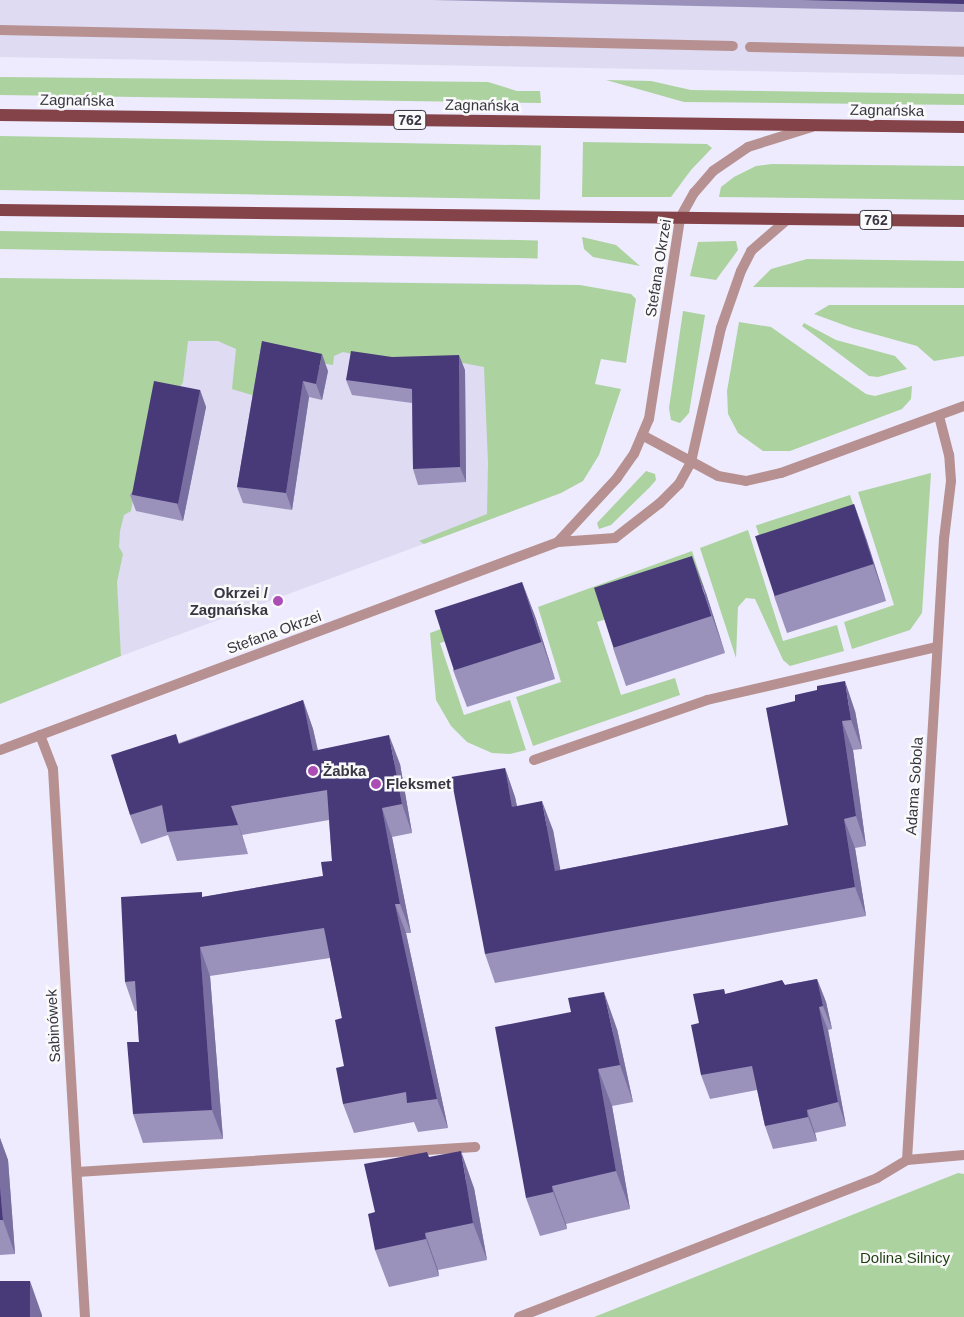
<!DOCTYPE html>
<html>
<head>
<meta charset="utf-8">
<style>
	body { margin:0 }
	#map { position:relative; width:964px; height:1317px; overflow:hidden; background:#edebfd; font-family:Helvetica,sans-serif }
	div>[style] { position:absolute }
	.built>* { inset:0; background:#dedbf2 }
	.green>* { inset:0; background:#acd2a0; transform-origin:0 0 }
	.service>* { height:10px; margin:-5px; padding:0 5px; transform-origin:5px; border-radius:5px; background:#b79191 }
	.minor>* { height:10px; margin:-5px; padding:0 5px; transform-origin:5px; border-radius:5px; background:#b79191 }
	.tertiary>* { height:10px; margin:-5px; padding:0 5px; transform-origin:5px; border-radius:5px; background:#b79191 }
	.primary>* { height:12px; margin:-6px; padding:0 6px; transform-origin:6px; border-radius:6px; background:#844348 }
	.wall>* { inset:0; background:#9a92bb }
	.shaded-wall>* { inset:0; background:#7a6fa1 }
	.building>* { inset:0; background:#483a79; transform-origin:0 0 }
	.dots>* { width:14px; height:14px; translate:-50% -50%; box-sizing:border-box; border:2px solid #fafafa; border-radius:50% }
	span { translate:-50% -50%; white-space:nowrap; text-align:center; line-height:1.15; -webkit-text-stroke:5px #fafafa; paint-order:stroke }
	.shield-label span { padding:1px 4px; background:#fafafa; border:1px solid; border-radius:4px; -webkit-text-stroke-width:0 }
	.shield-label { font-size:14px; color:#373642; font-weight:700 }
	.street-label { font-size:15px; color:#373642 }
	.poi-label { font-size:15px; color:#373642; font-weight:700 }
	.right { translate:-100% -50%; text-align:right }
	.left { translate:0 -50%; text-align:left }
	.park-label { font-size:15px; color:#1e3e11 }
</style>
</head>
<body>
<div id="map">
	<div class="built">
		<div style="clip-path:polygon(0 0,964px 0,964px 75px,0 57px)"></div>
		<div style="clip-path:polygon(165px 280px,534px 284px,510px 512px,121px 656px,114px 534px)"></div>
	</div>
	<div class="green">
		<div style="clip-path:polygon(0 77px,488px 82px,517px 91px,540px 91px,541px 103px,0 95px)"></div>
		<div style="clip-path:polygon(606px 80px,651px 81px,691px 90px,964px 94px,964px 105px,684px 102px)"></div>
		<div style="left:0;top:136px;width:541px;height:54px;rotate:1deg"></div>
		<div style="clip-path:polygon(583px 142px,707px 144px,712px 148px,691px 170px,671px 197px,582px 197px)"></div>
		<div style="clip-path:polygon(772px 164px,964px 166px,964px 200px,719px 197px,721px 187px,734px 177px,756px 166px)"></div>
		<div style="left:0;top:231px;width:538px;height:18px;rotate:1deg"></div>
		<div style="clip-path:polygon(582px 237px,616px 245px,640px 266px,593px 257px,584px 249px)"></div>
		<div style="clip-path:polygon(736px 241px,738px 250px,716px 280px,690px 276px,698px 242px)"></div>
		<div style="clip-path:polygon(807px 259px,964px 261px,964px 288px,753px 287px,771px 269px)"></div>
		<div style="clip-path:polygon(0 278px,580px 285px,631px 294px,636px 299px,626px 363px,601px 359px,595px 384px,621px 389px,599px 455px,583px 481px,561px 493px,424px 544px,419px 541px,487px 514px,488px 463px,484px 367px,463px 363px,416px 367px,343px 352px,334px 356px,333px 365px,292px 358px,255px 396px,232px 389px,236px 349px,218px 341px,188px 341px,183px 382px,142px 452px,131px 511px,124px 515px,120px 531px,119px 547px,123px 554px,117px 582px,121px 656px,0 704px)"></div>
		<div style="clip-path:polygon(829px 305px,964px 305px,964px 356px,934px 361px,917px 346px,852px 328px,814px 314px)"></div>
		<div style="clip-path:polygon(683px 311px,705px 315px,689px 413px,680px 423px,671px 420px,669px 408px)"></div>
		<div style="clip-path:polygon(739px 322px,771px 327px,866px 394px,875px 396px,912px 386px,911px 399px,902px 409px,790px 451px,763px 451px,738px 433px,728px 414px,727px 391px)"></div>
		<div style="clip-path:polygon(804px 323px,836px 340px,895px 356px,907px 369px,878px 377px,869px 376px,802px 326px)"></div>
		<div style="clip-path:polygon(646px 471px,655px 474px,656px 480px,650px 487px,611px 525px,599px 529px,597px 523px)"></div>
		<div style="clip-path:polygon(931px 473px,922px 613px,910px 630px,852px 649px,844px 622px,894px 605px,858px 492px)"></div>
		<div style="left:850px;top:495px;width:42px;height:99px;rotate:72deg"></div>
		<div style="clip-path:polygon(748px 530px,783px 641px,837px 625px,844px 651px,790px 666px,783px 660px,755px 599px,746px 598px,738px 607px,736px 658px,700px 548px)"></div>
		<div style="clip-path:polygon(692px 551px,704px 587px,597px 622px,621px 695px,675px 678px,680px 695px,533px 746px,516px 697px,561px 682px,538px 607px)"></div>
		<div style="clip-path:polygon(526px 598px,532px 613px,440px 643px,464px 715px,510px 700px,526px 750px,510px 754px,492px 753px,467px 742px,451px 726px,436px 700px,430px 633px)"></div>
		<div style="clip-path:polygon(958px 1173px,964px 1174px,964px 1317px,594px 1317px)"></div>
	</div>
	<div class="service">
		<div style="left:0;top:30px;width:733px;rotate:1.25deg"></div>
		<div style="left:750px;top:47px;width:214px;rotate:1.3deg"></div>
		<div style="left:534px;top:760px;width:183px;rotate:-19.1deg"></div>
		<div style="left:707px;top:700px;width:236px;rotate:-13deg"></div>
		<div style="left:907px;top:1160px;width:57px;rotate:-5deg"></div>
		<div style="left:77px;top:1172px;width:399px;rotate:-3.6deg"></div>
	</div>
	<div class="minor">
		<div style="left:642px;top:435px;width:86px;rotate:28.3deg"></div>
		<div style="left:718px;top:476px;width:28px;rotate:10deg"></div>
		<div style="left:746px;top:481px;width:36px;rotate:-13deg"></div>
		<div style="left:781px;top:473px;width:195px;rotate:-20.1deg"></div>
		<div style="left:40px;top:735px;width:36px;rotate:69deg"></div>
		<div style="left:53px;top:769px;width:549px;rotate:86.66deg"></div>
		<div style="left:519px;top:1317px;width:384px;rotate:-21.2deg"></div>
		<div style="left:877px;top:1178px;width:35px;rotate:-31deg"></div>
		<div style="left:907px;top:1160px;width:622px;rotate:-86.59deg"></div>
		<div style="left:944px;top:539px;width:58px;rotate:-83.1deg"></div>
		<div style="left:951px;top:481px;width:26px;rotate:-94deg"></div>
		<div style="left:949px;top:455px;width:40px;rotate:-104.4deg"></div>
	</div>
	<div class="tertiary">
		<div style="left:558px;top:542px;width:87px;rotate:-47.3deg"></div>
		<div style="left:617px;top:478px;width:29px;rotate:-55deg"></div>
		<div style="left:634px;top:454px;width:38px;rotate:-67deg"></div>
		<div style="left:649px;top:419px;width:203px;rotate:-81.2deg"></div>
		<div style="left:680px;top:218px;width:29px;rotate:-61deg"></div>
		<div style="left:694px;top:193px;width:29px;rotate:-49deg"></div>
		<div style="left:713px;top:171px;width:42px;rotate:-34.4deg"></div>
		<div style="left:748px;top:147px;width:67px;rotate:-17.4deg"></div>
		<div style="left:0;top:750px;width:596px;rotate:-20.44deg"></div>
		<div style="left:558px;top:542px;width:57px;rotate:-4deg"></div>
		<div style="left:615px;top:538px;width:57px;rotate:-37.9deg"></div>
		<div style="left:660px;top:503px;width:27px;rotate:-45deg"></div>
		<div style="left:679px;top:484px;width:25px;rotate:-61deg"></div>
		<div style="left:691px;top:462px;width:137px;rotate:-77.4deg"></div>
		<div style="left:721px;top:328px;width:60px;rotate:-70.7deg"></div>
		<div style="left:741px;top:271px;width:22px;rotate:-63deg"></div>
		<div style="left:751px;top:251px;width:49px;rotate:-40.9deg"></div>
	</div>
	<div class="primary">
		<div style="left:0;top:115px;width:964px;rotate:0.71deg"></div>
		<div style="left:0;top:210px;width:964px;rotate:0.65deg"></div>
	</div>
	<div class="wall">
		<div style="clip-path:polygon(432px 0,964px 0,964px 12px)"></div>
		<div style="clip-path:polygon(262px 341px,328px 371px,322px 400px,309px 397px,292px 510px,243px 503px,237px 487px)"></div>
		<div style="clip-path:polygon(465px 370px,466px 482px,418px 485px,413px 469px,412px 403px,352px 395px,346px 380px)"></div>
		<div style="clip-path:polygon(200px 390px,206px 407px,183px 521px,136px 511px,130px 495px)"></div>
		<div style="clip-path:polygon(854px 504px,867px 541px,886px 601px,787px 633px,774px 596px)"></div>
		<div style="clip-path:polygon(522px 582px,536px 619px,555px 679px,467px 707px,453px 670px)"></div>
		<div style="clip-path:polygon(706px 593px,725px 653px,626px 686px,613px 648px)"></div>
		<div style="clip-path:polygon(303px 700px,313px 729px,318px 750px,400px 764px,412px 833px,392px 837px,411px 933px,406px 933px,448px 1128px,418px 1132px,414px 1122px,354px 1133px,343px 1104px,344px 1066px,342px 1018px,330px 958px,210px 976px,223px 1139px,143px 1143px,133px 1114px,139px 1042px,137px 1011px,135px 1011px,125px 982px,203px 897px,323px 876px,332px 861px,329px 820px,242px 835px,248px 854px,177px 861px,168px 835px,141px 844px,130px 815px,179px 743px)"></div>
		<div style="clip-path:polygon(795px 701px,855px 711px,862px 749px,853px 750px,866px 846px,855px 848px,866px 916px,495px 983px,485px 954px,505px 768px,515px 797px,517px 806px,553px 830px,560px 870px,788px 825px)"></div>
		<div style="clip-path:polygon(817px 979px,826px 1002px,832px 1029px,828px 1030px,846px 1126px,815px 1133px,817px 1141px,773px 1149px,765px 1126px,757px 1090px,710px 1099px,701px 1075px,699px 1023px,724px 989px,725px 994px,785px 985px)"></div>
		<div style="clip-path:polygon(617px 1029px,633px 1102px,612px 1106px,630px 1209px,566px 1224px,567px 1229px,540px 1236px,526px 1198px)"></div>
		<div style="clip-path:polygon(0 1138px,8px 1160px,15px 1254px,0 1255px)"></div>
		<div style="clip-path:polygon(429px 1157px,474px 1188px,487px 1260px,438px 1270px,439px 1276px,389px 1287px,375px 1250px,375px 1212px)"></div>
	</div>
	<div class="shaded-wall">
		<div style="clip-path:polygon(322px 354px,328px 371px,322px 400px,316px 384px)"></div>
		<div style="clip-path:polygon(459px 355px,465px 370px,466px 482px,460px 467px)"></div>
		<div style="clip-path:polygon(303px 381px,309px 397px,292px 510px,286px 493px)"></div>
		<div style="clip-path:polygon(200px 390px,206px 407px,183px 521px,177px 504px)"></div>
		<div style="clip-path:polygon(854px 504px,867px 541px,886px 601px,873px 564px)"></div>
		<div style="clip-path:polygon(692px 556px,706px 593px,725px 653px,712px 616px)"></div>
		<div style="clip-path:polygon(522px 582px,536px 619px,555px 679px,542px 642px)"></div>
		<div style="clip-path:polygon(845px 681px,855px 711px,862px 749px,851px 720px)"></div>
		<div style="clip-path:polygon(303px 700px,313px 729px,324px 780px,313px 751px)"></div>
		<div style="clip-path:polygon(842px 721px,853px 750px,866px 846px,856px 816px)"></div>
		<div style="clip-path:polygon(389px 735px,400px 764px,412px 833px,402px 804px)"></div>
		<div style="clip-path:polygon(505px 768px,515px 797px,523px 836px,512px 807px)"></div>
		<div style="clip-path:polygon(542px 801px,553px 830px,566px 900px,555px 871px)"></div>
		<div style="clip-path:polygon(231px 806px,242px 835px,248px 854px,238px 825px)"></div>
		<div style="clip-path:polygon(382px 808px,392px 837px,411px 933px,400px 904px)"></div>
		<div style="clip-path:polygon(844px 819px,855px 848px,866px 916px,855px 887px)"></div>
		<div style="clip-path:polygon(395px 904px,406px 933px,448px 1128px,437px 1099px)"></div>
		<div style="clip-path:polygon(200px 947px,210px 976px,223px 1139px,212px 1110px)"></div>
		<div style="clip-path:polygon(817px 979px,826px 1002px,832px 1029px,823px 1006px)"></div>
		<div style="clip-path:polygon(604px 992px,617px 1029px,633px 1102px,620px 1065px)"></div>
		<div style="clip-path:polygon(819px 1007px,828px 1030px,846px 1126px,838px 1102px)"></div>
		<div style="clip-path:polygon(598px 1069px,612px 1106px,630px 1209px,616px 1171px)"></div>
		<div style="clip-path:polygon(807px 1110px,815px 1133px,817px 1141px,808px 1117px)"></div>
		<div style="clip-path:polygon(0 1138px,8px 1160px,15px 1254px,3px 1220px,0 1187px)"></div>
		<div style="clip-path:polygon(461px 1151px,474px 1188px,487px 1260px,473px 1223px)"></div>
		<div style="clip-path:polygon(552px 1186px,566px 1224px,567px 1229px,553px 1192px)"></div>
		<div style="clip-path:polygon(425px 1233px,438px 1270px,439px 1276px,426px 1239px)"></div>
		<div style="clip-path:polygon(30px 1281px,42px 1315px,42px 1317px,30px 1317px)"></div>
	</div>
	<div class="building">
		<div style="clip-path:polygon(802px 0,964px 0,964px 4px)"></div>
		<div style="clip-path:polygon(262px 341px,322px 354px,316px 384px,303px 381px,286px 493px,237px 487px)"></div>
		<div style="clip-path:polygon(351px 351px,392px 357px,459px 355px,460px 467px,413px 469px,412px 389px,346px 380px)"></div>
		<div style="left:154px;top:381px;width:47px;height:116px;rotate:11deg"></div>
		<div style="left:854px;top:504px;width:63px;height:104px;rotate:72deg"></div>
		<div style="left:692px;top:556px;width:63px;height:103px;rotate:72deg"></div>
		<div style="left:522px;top:582px;width:63px;height:92px;rotate:72deg"></div>
		<div style="clip-path:polygon(845px 681px,851px 720px,842px 721px,856px 816px,844px 819px,855px 887px,485px 954px,451px 777px,505px 768px,512px 807px,542px 801px,555px 871px,788px 825px,766px 708px,795px 701px,795px 695px,817px 690px,817px 686px)"></div>
		<div style="clip-path:polygon(303px 700px,313px 751px,389px 735px,402px 804px,382px 808px,400px 904px,395px 904px,437px 1099px,407px 1103px,406px 1092px,343px 1104px,336px 1068px,344px 1066px,335px 1020px,342px 1018px,324px 928px,200px 947px,212px 1110px,133px 1114px,127px 1042px,139px 1042px,135px 981px,125px 982px,121px 897px,202px 892px,202px 897px,323px 876px,321px 862px,332px 861px,327px 790px,231px 806px,238px 825px,167px 832px,162px 805px,130px 815px,111px 755px,176px 734px,179px 744px)"></div>
		<div style="clip-path:polygon(817px 979px,823px 1006px,819px 1007px,838px 1102px,807px 1110px,808px 1117px,765px 1126px,752px 1066px,701px 1075px,691px 1025px,699px 1023px,693px 994px,724px 989px,725px 994px,782px 980px,785px 985px)"></div>
		<div style="clip-path:polygon(604px 992px,620px 1065px,598px 1069px,616px 1171px,552px 1186px,553px 1192px,526px 1198px,495px 1027px,571px 1012px,568px 998px)"></div>
		<div style="clip-path:polygon(461px 1151px,473px 1223px,425px 1233px,426px 1239px,375px 1250px,368px 1214px,375px 1212px,364px 1164px,427px 1152px,429px 1157px)"></div>
		<div style="clip-path:polygon(0 1187px,3px 1220px,0 1220px)"></div>
		<div style="left:0;top:1281px;width:30px;height:36px"></div>
	</div>
	<div class="dots">
		<div style="left:278px;top:601px;background:#ac4db5"></div>
		<div style="left:313px;top:771px;background:#ac4db5"></div>
		<div style="left:376px;top:784px;background:#ac4db5"></div>
	</div>
	<div class="shield-label">
		<span style="left:410px;top:120px">762</span>
		<span style="left:876px;top:220px">762</span>
	</div>
	<div class="street-label">
		<span style="left:77px;top:100px;rotate:1deg">Zagnańska</span>
		<span style="left:482px;top:105px;rotate:1deg">Zagnańska</span>
		<span style="left:887px;top:110px;rotate:1deg">Zagnańska</span>
		<span style="left:658px;top:268px;rotate:-81deg">Stefana Okrzei</span>
		<span style="left:274px;top:632px;rotate:-20deg">Stefana Okrzei</span>
		<span style="left:914px;top:786px;rotate:-86deg">Adama Sobola</span>
		<span style="left:53px;top:1026px;rotate:-93deg">Sabinówek</span>
	</div>
	<div class="poi-label">
		<span class="right" style="left:268px;top:601px">Okrzei /<br>Zagnańska</span>
		<span class="left" style="left:323px;top:771px">Żabka</span>
		<span class="left" style="left:386px;top:784px">Fleksmet</span>
	</div>
	<div class="park-label">
		<span style="left:905px;top:1258px">Dolina Silnicy</span>
	</div>
</div>
</body>
</html>
